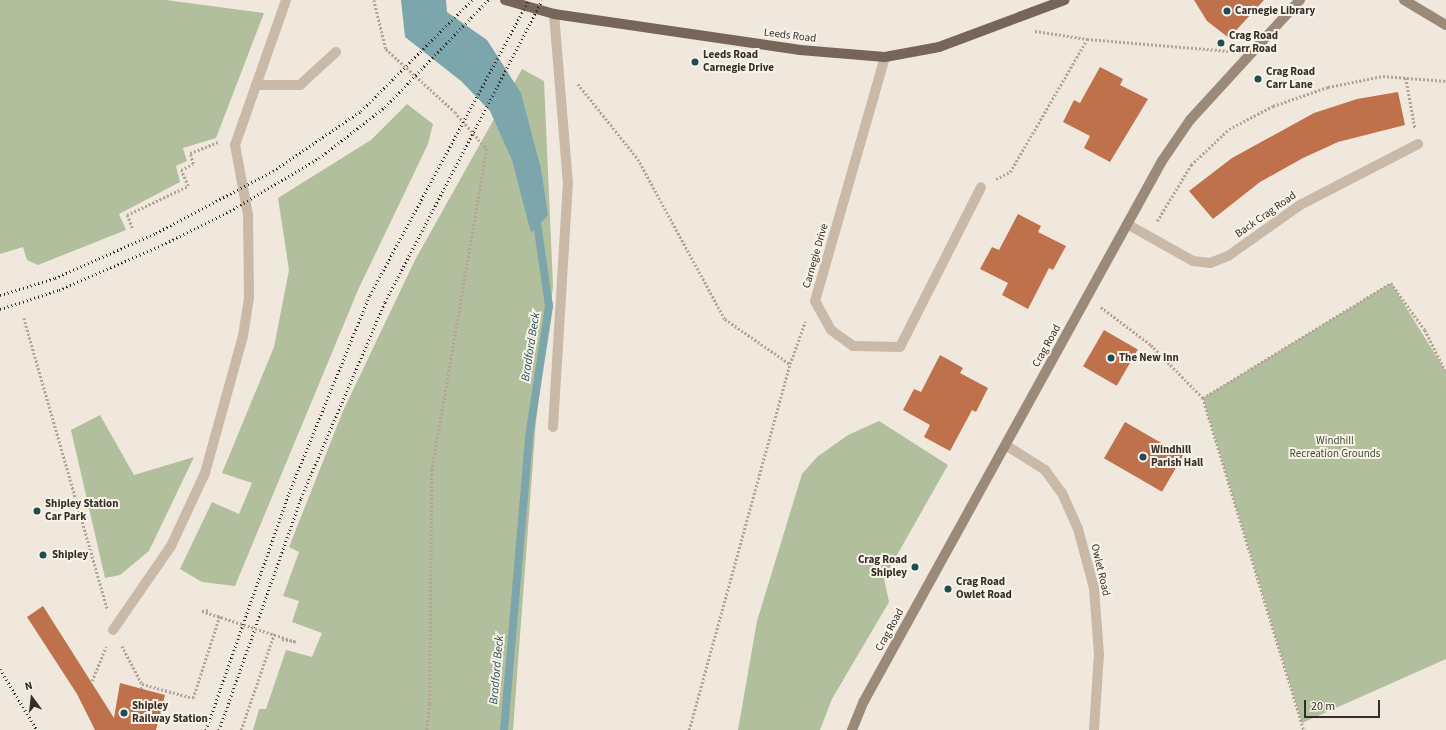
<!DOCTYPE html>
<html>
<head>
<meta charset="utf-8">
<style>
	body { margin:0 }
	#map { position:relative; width:1446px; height:730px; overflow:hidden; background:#f0e8dc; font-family:"Source Sans 3",sans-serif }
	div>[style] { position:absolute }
	.green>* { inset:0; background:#b1bf9d }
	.water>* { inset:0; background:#7da6ac }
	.stream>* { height:8px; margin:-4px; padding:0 4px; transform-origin:4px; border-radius:4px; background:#7da6ac }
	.building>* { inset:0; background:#bf714c; transform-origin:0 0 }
	.path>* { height:2.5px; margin-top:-1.25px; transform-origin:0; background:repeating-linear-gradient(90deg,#b4a493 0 2px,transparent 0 4px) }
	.lane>* { height:10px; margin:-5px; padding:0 5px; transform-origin:5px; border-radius:5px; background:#c8b9a9 }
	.street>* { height:10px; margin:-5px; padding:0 5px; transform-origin:5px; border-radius:5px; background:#c8b9a9 }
	.secondary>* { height:10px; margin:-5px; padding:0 5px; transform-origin:5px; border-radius:5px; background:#9b897a }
	.primary>* { height:10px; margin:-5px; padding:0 5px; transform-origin:5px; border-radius:5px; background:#76665a }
	.rail>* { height:3px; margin-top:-1.5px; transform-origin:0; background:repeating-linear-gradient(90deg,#352d28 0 1px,transparent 0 4px) }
	.path-bridge>* { height:2.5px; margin-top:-1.25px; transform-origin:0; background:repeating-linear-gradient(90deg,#b4a493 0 2px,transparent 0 4px) }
	.dots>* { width:11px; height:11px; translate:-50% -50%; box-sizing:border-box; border:2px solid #f8f2e8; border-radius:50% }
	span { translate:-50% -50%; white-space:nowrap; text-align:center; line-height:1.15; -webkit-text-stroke:4px #f8f2e8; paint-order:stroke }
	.poi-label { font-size:11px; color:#352d28; font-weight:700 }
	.left { translate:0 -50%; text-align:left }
	.right { translate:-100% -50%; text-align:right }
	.street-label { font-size:11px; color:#352d28 }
	.park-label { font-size:11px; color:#42522e }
	.water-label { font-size:12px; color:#204d54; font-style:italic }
	.north { position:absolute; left:12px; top:678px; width:40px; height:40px; -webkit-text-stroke:3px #f8f2e8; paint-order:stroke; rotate:345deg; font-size:11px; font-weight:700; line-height:16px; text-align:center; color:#352d28 }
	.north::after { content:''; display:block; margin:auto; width:14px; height:18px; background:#352d28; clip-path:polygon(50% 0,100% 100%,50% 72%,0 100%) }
	.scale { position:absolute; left:1304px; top:700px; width:76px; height:18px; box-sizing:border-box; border:2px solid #352d28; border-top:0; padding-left:5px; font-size:12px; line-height:14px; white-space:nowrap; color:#352d28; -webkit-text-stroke:3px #f8f2e8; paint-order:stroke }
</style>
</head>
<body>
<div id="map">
	<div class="green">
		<div style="clip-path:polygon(0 0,166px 0,264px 13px,216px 138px,183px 148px,187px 161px,176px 166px,180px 182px,119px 214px,126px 230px,38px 265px,27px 260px,23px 247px,0 254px)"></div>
		<div style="clip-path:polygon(522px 69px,544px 81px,553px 286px,536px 421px,513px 730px,253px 730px,259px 709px,266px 709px,286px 650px,312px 657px,322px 633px,292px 622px,299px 601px,283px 596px,299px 552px,289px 547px,343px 411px,415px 260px)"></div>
		<div style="clip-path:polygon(407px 104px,433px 124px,428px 144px,358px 290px,235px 586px,202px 582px,180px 569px,212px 502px,239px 514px,252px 483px,222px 473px,274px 347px,289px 270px,278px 198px,371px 140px)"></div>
		<div style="clip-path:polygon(1391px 283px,1446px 372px,1446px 659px,1302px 723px,1203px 398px)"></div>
		<div style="clip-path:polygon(100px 415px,134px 475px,194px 457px,149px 551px,120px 575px,105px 578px,71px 430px)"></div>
		<div style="clip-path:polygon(879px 421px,948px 465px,884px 578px,889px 602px,832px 699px,820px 730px,738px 730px,757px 621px,802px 474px,817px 457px,848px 435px)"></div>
	</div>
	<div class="water">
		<div style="clip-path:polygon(401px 0,446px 0,447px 12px,487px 40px,521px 93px,541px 169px,548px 215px,531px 233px,512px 160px,490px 111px,461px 81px,405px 37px)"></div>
	</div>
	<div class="stream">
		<div style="left:504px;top:730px;width:294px;rotate:-85.1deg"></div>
		<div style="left:529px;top:437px;width:133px;rotate:-81.3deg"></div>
		<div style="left:549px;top:306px;width:91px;rotate:-98.2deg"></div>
	</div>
	<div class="building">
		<div style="clip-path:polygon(1194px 0,1264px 0,1229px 38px,1207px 21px)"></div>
		<div style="clip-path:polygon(1100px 67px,1123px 79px,1120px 85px,1148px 99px,1110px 162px,1084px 148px,1090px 136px,1063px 122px,1074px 100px,1080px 103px)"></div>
		<div style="clip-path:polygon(1398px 92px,1405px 125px,1338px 142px,1303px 158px,1260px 182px,1213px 219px,1189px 191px,1232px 158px,1314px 113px,1357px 99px)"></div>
		<div style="clip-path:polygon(1018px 214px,1041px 226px,1038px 232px,1066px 246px,1053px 270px,1049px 268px,1028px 309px,1002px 295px,1008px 283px,980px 269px,992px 247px,999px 250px)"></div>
		<div style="left:1104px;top:330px;width:39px;height:42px;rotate:30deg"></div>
		<div style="clip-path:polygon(940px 355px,963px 368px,960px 373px,988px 388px,976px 412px,972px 410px,950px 451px,924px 437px,930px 425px,903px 410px,914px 389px,921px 392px)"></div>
		<div style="left:1125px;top:422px;width:67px;height:42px;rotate:30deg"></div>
		<div style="clip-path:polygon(43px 606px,114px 718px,120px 683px,165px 695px,156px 730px,95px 730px,77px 694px,27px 617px)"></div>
	</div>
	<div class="path">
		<div style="left:374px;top:0;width:50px;rotate:76.2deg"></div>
		<div style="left:386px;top:49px;width:93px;rotate:42.4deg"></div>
		<div style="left:455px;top:112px;width:49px;rotate:49.1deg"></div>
		<div style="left:487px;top:149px;width:326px;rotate:99.7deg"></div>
		<div style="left:432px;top:470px;width:234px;rotate:90.5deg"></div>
		<div style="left:430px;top:704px;width:26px;rotate:97deg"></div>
		<div style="left:1035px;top:31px;width:53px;rotate:8.7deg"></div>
		<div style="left:1087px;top:39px;width:143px;rotate:4.8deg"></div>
		<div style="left:1406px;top:78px;width:51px;rotate:79.8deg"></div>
		<div style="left:578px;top:84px;width:96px;rotate:51.3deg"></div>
		<div style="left:638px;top:159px;width:182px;rotate:61.5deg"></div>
		<div style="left:725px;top:319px;width:79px;rotate:34.7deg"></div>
		<div style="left:996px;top:179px;width:16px;rotate:-27deg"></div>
		<div style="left:1010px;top:172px;width:154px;rotate:-59.9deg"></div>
		<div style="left:1157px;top:221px;width:66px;rotate:-58.7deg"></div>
		<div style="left:1191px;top:165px;width:52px;rotate:-43.5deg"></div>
		<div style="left:1229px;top:129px;width:50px;rotate:-27.6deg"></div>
		<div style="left:1273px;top:106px;width:58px;rotate:-19.1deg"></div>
		<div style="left:1328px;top:87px;width:56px;rotate:-11.3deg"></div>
		<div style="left:1383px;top:76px;width:63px;rotate:4.5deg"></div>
		<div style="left:132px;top:228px;width:14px;rotate:-111deg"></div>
		<div style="left:127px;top:215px;width:68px;rotate:-25.4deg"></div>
		<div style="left:188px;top:186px;width:17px;rotate:-114deg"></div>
		<div style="left:181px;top:170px;width:13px;rotate:-27deg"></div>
		<div style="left:193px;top:164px;width:11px;rotate:-105deg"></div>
		<div style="left:190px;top:153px;width:30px;rotate:-21deg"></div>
		<div style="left:1101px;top:307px;width:63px;rotate:37.2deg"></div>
		<div style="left:1151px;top:345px;width:74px;rotate:45.5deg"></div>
		<div style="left:1203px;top:398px;width:347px;rotate:73.1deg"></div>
		<div style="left:24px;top:318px;width:302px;rotate:74deg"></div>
		<div style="left:1203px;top:398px;width:220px;rotate:-31.5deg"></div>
		<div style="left:1391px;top:283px;width:58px;rotate:54.1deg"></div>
		<div style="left:1425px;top:330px;width:47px;rotate:63.4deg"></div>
		<div style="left:202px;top:611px;width:8px;rotate:-7deg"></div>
		<div style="left:282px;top:639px;width:15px;rotate:11deg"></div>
		<div style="left:122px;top:646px;width:43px;rotate:62.2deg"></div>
		<div style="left:142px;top:684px;width:53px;rotate:15.4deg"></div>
		<div style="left:193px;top:698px;width:87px;rotate:-72deg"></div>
		<div style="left:92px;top:681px;width:37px;rotate:-68deg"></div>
		<div style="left:141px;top:689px;width:5px;rotate:-79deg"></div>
		<div style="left:241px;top:730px;width:102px;rotate:-71deg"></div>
		<div style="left:689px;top:730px;width:380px;rotate:-74.6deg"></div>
		<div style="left:790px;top:364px;width:45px;rotate:-70.3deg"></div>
	</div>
	<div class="lane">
		<div style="left:256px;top:85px;width:44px"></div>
		<div style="left:300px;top:85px;width:49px;rotate:-42.5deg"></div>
		<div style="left:553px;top:427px;width:243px;rotate:-86.5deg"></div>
		<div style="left:568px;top:184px;width:171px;rotate:-94.7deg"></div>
		<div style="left:113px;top:630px;width:102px;rotate:-55.4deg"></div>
		<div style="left:171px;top:546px;width:81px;rotate:-65deg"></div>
		<div style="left:205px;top:473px;width:142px;rotate:-74.5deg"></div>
		<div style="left:243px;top:336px;width:39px;rotate:-81deg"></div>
		<div style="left:249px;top:297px;width:82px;rotate:-90.7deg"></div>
		<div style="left:248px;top:215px;width:71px;rotate:-100.5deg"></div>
		<div style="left:235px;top:145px;width:154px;rotate:-70.6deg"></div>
	</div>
	<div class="street">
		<div style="left:885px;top:57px;width:254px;rotate:106deg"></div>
		<div style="left:815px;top:301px;width:33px;rotate:61deg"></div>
		<div style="left:831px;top:330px;width:27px;rotate:36deg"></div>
		<div style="left:853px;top:346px;width:47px;rotate:1.2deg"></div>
		<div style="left:900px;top:347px;width:179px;rotate:-63.1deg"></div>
		<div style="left:1127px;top:224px;width:76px;rotate:29.3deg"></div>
		<div style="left:1193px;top:261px;width:17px;rotate:7deg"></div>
		<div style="left:1210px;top:263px;width:19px;rotate:-21deg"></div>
		<div style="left:1228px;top:256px;width:88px;rotate:-35.3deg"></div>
		<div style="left:1300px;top:205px;width:133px;rotate:-27.3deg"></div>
		<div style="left:1007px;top:446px;width:45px;rotate:32.3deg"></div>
		<div style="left:1045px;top:470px;width:29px;rotate:54deg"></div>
		<div style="left:1062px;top:493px;width:39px;rotate:66deg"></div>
		<div style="left:1078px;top:529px;width:61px;rotate:74.8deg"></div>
		<div style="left:1094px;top:588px;width:66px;rotate:85.7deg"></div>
		<div style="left:1099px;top:654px;width:76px;rotate:93.8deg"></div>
	</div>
	<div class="secondary">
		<div style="left:1404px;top:0;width:49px;rotate:30.8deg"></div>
		<div style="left:852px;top:730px;width:31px;rotate:-68deg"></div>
		<div style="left:864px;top:701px;width:617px;rotate:-61.11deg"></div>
		<div style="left:1162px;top:161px;width:50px;rotate:-55.7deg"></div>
		<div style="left:1190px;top:120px;width:163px;rotate:-47.5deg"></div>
	</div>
	<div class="primary">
		<div style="left:505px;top:0;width:51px;rotate:15.9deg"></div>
		<div style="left:554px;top:14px;width:249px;rotate:8.3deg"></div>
		<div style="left:800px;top:50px;width:85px;rotate:4.7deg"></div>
		<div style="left:885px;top:57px;width:55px;rotate:-10.5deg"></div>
		<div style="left:939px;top:47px;width:134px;rotate:-20.5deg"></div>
	</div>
	<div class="rail">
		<div style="left:0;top:295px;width:58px;rotate:-17.2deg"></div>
		<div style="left:55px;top:278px;width:111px;rotate:-24deg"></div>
		<div style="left:156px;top:233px;width:132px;rotate:-27.9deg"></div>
		<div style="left:273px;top:171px;width:107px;rotate:-34.3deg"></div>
		<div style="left:361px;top:111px;width:157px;rotate:-45deg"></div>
		<div style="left:0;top:309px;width:62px;rotate:-17.9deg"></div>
		<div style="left:59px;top:290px;width:112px;rotate:-23.6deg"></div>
		<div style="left:162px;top:245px;width:76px;rotate:-26.6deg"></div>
		<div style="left:230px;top:211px;width:104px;rotate:-30.8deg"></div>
		<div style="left:319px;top:158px;width:83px;rotate:-37.7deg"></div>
		<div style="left:385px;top:107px;width:149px;rotate:-46.1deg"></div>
		<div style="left:0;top:669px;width:71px;rotate:58.8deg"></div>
		<div style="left:206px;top:730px;width:251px;rotate:-70.7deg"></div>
		<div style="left:289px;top:493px;width:214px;rotate:-67.8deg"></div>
		<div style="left:370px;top:295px;width:335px;rotate:-61.7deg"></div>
		<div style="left:219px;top:730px;width:246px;rotate:-70.5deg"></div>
		<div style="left:301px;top:498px;width:213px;rotate:-66.8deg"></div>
		<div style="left:385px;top:302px;width:340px;rotate:-62.5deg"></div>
	</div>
	<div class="path-bridge">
		<div style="left:202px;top:611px;width:100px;rotate:18.1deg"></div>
	</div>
	<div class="dots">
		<div style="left:1227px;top:11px;background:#204d54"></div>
		<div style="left:1221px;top:43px;background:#204d54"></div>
		<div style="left:695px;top:62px;background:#204d54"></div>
		<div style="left:1258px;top:79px;background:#204d54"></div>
		<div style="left:1111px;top:358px;background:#204d54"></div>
		<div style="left:1143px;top:457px;background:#204d54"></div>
		<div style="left:37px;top:511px;background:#204d54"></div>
		<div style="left:43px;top:555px;background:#204d54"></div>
		<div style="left:915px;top:567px;background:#204d54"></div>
		<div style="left:948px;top:589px;background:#204d54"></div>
		<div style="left:124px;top:713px;background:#204d54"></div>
	</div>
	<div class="poi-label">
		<span class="left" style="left:1235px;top:11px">Carnegie Library</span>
		<span class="left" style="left:1229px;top:43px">Crag Road<br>Carr Road</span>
		<span class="left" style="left:703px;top:62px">Leeds Road<br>Carnegie Drive</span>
		<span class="left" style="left:1266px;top:79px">Crag Road<br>Carr Lane</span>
		<span class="left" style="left:1119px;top:358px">The New Inn</span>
		<span class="left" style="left:1151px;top:457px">Windhill<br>Parish Hall</span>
		<span class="left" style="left:45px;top:511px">Shipley Station<br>Car Park</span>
		<span class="left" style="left:52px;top:555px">Shipley</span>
		<span class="right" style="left:907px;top:567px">Crag Road<br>Shipley</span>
		<span class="left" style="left:956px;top:589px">Crag Road<br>Owlet Road</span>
		<span class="left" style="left:132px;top:713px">Shipley<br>Railway Station</span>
	</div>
	<div class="street-label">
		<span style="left:790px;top:36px;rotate:7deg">Leeds Road</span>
		<span style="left:1266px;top:215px;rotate:-35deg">Back Crag Road</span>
		<span style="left:816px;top:256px;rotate:-74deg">Carnegie Drive</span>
		<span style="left:1047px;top:346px;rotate:-61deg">Crag Road</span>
		<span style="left:1100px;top:570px;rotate:77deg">Owlet Road</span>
		<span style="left:890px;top:630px;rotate:-61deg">Crag Road</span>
	</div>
	<div class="park-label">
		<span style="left:1335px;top:448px">Windhill<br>Recreation Grounds</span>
	</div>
	<div class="water-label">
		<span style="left:531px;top:347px;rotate:-81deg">Bradford Beck</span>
		<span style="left:497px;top:670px;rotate:-85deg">Bradford Beck</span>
	</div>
	<div class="north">N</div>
	<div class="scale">20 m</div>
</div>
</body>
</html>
